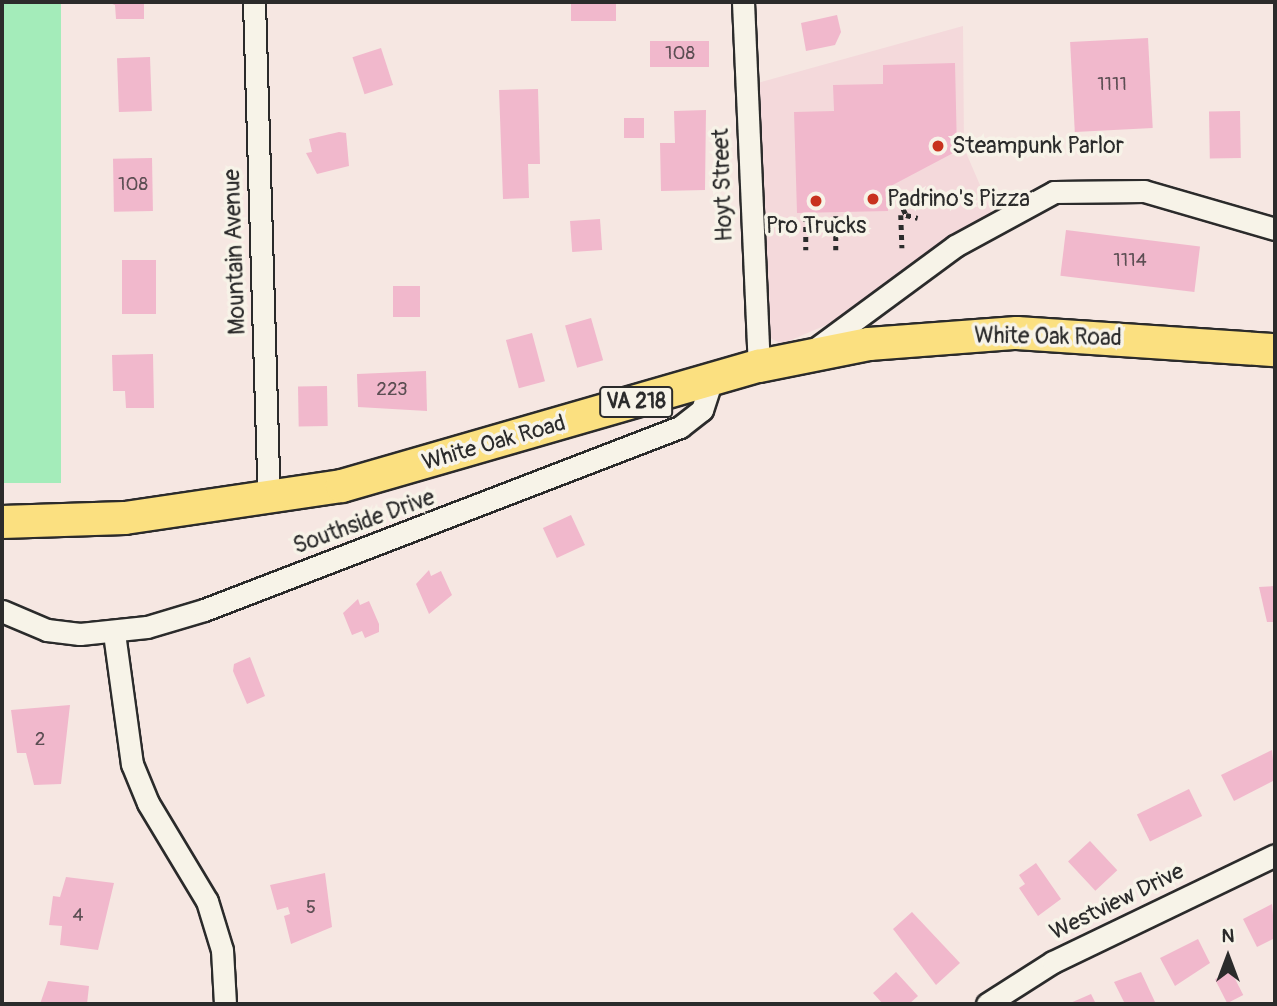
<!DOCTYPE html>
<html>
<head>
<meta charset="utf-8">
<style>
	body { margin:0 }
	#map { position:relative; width:1277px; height:1006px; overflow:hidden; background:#f6e7e2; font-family:Pangolin,sans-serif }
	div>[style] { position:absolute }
	.built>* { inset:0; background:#f4d9db }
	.green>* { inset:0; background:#a4ecba; transform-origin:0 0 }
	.building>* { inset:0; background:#f1b8cc; transform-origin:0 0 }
	.path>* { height:4.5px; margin-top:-2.25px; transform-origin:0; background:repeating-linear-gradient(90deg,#2b2b2b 0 5px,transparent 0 10px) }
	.roads { filter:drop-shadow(2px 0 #2b2b2b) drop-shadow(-2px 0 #2b2b2b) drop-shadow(0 2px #2b2b2b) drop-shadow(0 -2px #2b2b2b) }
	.minor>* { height:21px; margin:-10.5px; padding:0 10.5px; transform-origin:10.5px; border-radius:10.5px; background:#f7f3e8 }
	.primary>* { height:32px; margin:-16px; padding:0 16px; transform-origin:16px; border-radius:16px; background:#fbe080 }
	.dots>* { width:19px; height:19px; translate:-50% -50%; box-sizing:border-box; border:4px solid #f7f3e8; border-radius:50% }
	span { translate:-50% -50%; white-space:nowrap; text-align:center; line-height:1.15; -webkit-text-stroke:7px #f7f3e8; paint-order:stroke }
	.number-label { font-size:19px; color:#5c4e53 }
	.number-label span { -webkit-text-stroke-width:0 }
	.shield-label span { padding:2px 5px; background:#f7f3e8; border:2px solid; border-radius:5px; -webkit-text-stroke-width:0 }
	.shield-label { font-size:21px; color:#2b2b2b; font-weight:700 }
	.poi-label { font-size:23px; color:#2b2b2b }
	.left { translate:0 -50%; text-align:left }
	.street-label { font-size:23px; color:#2b2b2b }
	.frame { position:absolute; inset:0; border:4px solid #2b2b2b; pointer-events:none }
	.north { position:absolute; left:1193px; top:922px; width:70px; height:70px; -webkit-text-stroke:5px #f7f3e8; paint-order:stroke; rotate:0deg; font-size:19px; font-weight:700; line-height:28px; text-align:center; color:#2b2b2b }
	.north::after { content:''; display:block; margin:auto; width:24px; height:32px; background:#2b2b2b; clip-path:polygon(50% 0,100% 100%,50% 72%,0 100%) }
</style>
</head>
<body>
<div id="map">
	<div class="built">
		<div style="clip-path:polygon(963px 26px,964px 148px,992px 213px,833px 322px,782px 344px,772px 339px,766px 331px,754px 84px)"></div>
	</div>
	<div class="green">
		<div style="left:2px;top:2px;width:59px;height:481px"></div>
	</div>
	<div class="building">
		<div style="clip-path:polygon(107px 2px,144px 2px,144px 19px,116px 19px,115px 5px)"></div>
		<div style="left:571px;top:2px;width:45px;height:19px"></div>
		<div style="clip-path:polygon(837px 15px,841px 32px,835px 45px,806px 51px,801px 23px)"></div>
		<div style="left:1148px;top:38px;width:90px;height:78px;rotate:87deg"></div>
		<div style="left:709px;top:41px;width:26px;height:59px;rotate:90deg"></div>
		<div style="left:381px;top:48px;width:39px;height:30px;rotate:72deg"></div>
		<div style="left:150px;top:57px;width:54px;height:33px;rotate:88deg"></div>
		<div style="clip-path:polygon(955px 63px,957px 151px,887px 188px,888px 211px,797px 213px,794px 112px,834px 111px,833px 85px,883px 84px,883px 65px)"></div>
		<div style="clip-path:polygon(538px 89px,540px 164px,528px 164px,529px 198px,503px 199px,499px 90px)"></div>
		<div style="clip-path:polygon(706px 110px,705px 190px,661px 191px,660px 143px,675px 143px,674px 111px)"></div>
		<div style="left:1240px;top:111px;width:47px;height:31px;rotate:89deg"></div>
		<div style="left:624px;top:118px;width:20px;height:20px"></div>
		<div style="clip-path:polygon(339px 132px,346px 133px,349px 166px,317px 174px,306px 153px,312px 152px,309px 139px)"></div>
		<div style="left:152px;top:158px;width:53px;height:39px;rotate:89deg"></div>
		<div style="left:600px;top:219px;width:31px;height:30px;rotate:86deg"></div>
		<div style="left:1066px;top:230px;width:135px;height:46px;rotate:7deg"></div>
		<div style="left:122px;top:260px;width:34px;height:54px"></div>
		<div style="left:420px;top:286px;width:31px;height:27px;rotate:90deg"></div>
		<div style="left:591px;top:318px;width:44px;height:27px;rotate:74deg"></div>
		<div style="left:532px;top:333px;width:50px;height:27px;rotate:75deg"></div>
		<div style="clip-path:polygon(153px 354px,154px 408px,126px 408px,125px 391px,113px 391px,112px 355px)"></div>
		<div style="clip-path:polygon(426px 371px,427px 411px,358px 407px,357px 374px)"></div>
		<div style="left:327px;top:386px;width:40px;height:29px;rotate:89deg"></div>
		<div style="left:571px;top:515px;width:33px;height:31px;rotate:65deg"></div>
		<div style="clip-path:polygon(429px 570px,431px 576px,441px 571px,452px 595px,429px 614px,416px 584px)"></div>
		<div style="clip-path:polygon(1275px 586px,1275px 622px,1267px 622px,1259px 587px)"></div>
		<div style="clip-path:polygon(358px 599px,360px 605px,369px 601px,379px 624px,379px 632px,365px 638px,362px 631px,352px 635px,343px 613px)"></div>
		<div style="clip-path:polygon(250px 657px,265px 696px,247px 704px,233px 671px,234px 664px)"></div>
		<div style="clip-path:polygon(70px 705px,61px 784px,34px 785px,26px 753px,17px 753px,11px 710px)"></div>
		<div style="clip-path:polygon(1272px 750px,1275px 780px,1234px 801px,1221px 775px)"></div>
		<div style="left:1189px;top:789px;width:30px;height:58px;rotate:64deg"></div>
		<div style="left:1090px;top:841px;width:40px;height:30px;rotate:47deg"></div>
		<div style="clip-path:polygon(1036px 863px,1061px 899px,1038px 916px,1019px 888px,1025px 884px,1019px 875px)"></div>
		<div style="clip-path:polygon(325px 873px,332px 927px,291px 944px,284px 916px,290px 914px,288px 907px,277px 910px,270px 885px)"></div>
		<div style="clip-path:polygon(66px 877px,114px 883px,98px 950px,60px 945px,62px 926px,49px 925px,53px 896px,60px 897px)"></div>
		<div style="clip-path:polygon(1272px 904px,1275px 938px,1257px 947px,1243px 919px)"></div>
		<div style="clip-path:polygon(912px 912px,960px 963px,936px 985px,893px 929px)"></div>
		<div style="clip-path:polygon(1198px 939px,1210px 963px,1175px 986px,1160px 958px)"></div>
		<div style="left:1231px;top:971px;width:27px;height:18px;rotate:63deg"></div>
		<div style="clip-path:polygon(896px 972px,918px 996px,909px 1004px,883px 1004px,873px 993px)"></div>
		<div style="clip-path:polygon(1141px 972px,1155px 1002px,1125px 1004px,1114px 982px)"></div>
		<div style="clip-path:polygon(48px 981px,89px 986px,87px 1004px,40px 1004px)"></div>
		<div style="clip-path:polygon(1091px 994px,1096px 1004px,1068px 1004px)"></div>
	</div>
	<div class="path">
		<div style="left:895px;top:191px;width:26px;rotate:65deg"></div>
		<div style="left:906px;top:215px;width:12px;rotate:14deg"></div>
		<div style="left:901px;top:215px;width:33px;rotate:88deg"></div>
		<div style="left:836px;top:216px;width:34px;rotate:90deg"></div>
		<div style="left:806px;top:217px;width:33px;rotate:90deg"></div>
	</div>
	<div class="roads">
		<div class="minor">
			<div style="left:254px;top:2px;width:498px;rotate:88.3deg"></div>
			<div style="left:743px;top:2px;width:364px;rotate:87.5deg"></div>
			<div style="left:810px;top:353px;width:180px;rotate:-36.4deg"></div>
			<div style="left:955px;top:246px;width:113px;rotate:-28.6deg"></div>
			<div style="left:1054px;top:192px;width:90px;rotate:-0.6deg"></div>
			<div style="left:1144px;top:191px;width:136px;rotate:16.2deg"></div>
			<div style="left:2px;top:611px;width:49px;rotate:22.9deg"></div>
			<div style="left:47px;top:630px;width:33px;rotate:7deg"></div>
			<div style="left:80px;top:634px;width:67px;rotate:-6deg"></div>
			<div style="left:147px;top:627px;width:59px;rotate:-16.6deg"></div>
			<div style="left:204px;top:610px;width:510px;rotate:-21.03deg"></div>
			<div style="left:680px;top:427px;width:28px;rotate:-38deg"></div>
			<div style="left:702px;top:410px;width:32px;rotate:-72deg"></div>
			<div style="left:114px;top:633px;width:132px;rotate:82.2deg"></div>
			<div style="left:132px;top:764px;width:42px;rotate:67.7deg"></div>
			<div style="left:148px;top:803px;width:114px;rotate:59deg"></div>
			<div style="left:207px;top:901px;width:51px;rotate:73deg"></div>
			<div style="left:222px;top:950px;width:54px;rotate:86.8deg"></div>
			<div style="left:987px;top:1004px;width:78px;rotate:-32.5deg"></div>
			<div style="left:1053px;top:962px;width:246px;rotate:-25.7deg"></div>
		</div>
		<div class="primary">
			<div style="left:2px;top:522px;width:123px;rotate:-1.9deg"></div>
			<div style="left:125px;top:518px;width:219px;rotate:-8.4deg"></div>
			<div style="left:342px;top:486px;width:434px;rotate:-16.1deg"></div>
			<div style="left:759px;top:366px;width:112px;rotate:-11.3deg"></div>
			<div style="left:869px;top:344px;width:148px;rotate:-4.3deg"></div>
			<div style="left:1017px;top:333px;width:259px;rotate:3.8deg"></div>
		</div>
	</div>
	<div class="dots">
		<div style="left:938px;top:146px;background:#c8321e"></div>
		<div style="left:873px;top:199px;background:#c8321e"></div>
		<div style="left:816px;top:201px;background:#c8321e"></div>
	</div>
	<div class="number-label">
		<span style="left:680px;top:54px">108</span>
		<span style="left:1112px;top:85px">1111</span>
		<span style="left:133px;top:185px">108</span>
		<span style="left:1130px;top:261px">1114</span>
		<span style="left:392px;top:390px">223</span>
		<span style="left:40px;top:740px">2</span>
		<span style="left:311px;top:908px">5</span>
		<span style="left:78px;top:916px">4</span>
	</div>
	<div class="shield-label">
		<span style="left:636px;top:402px">VA 218</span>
	</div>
	<div class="poi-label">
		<span class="left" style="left:952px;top:146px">Steampunk Parlor</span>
		<span class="left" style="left:887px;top:199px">Padrino's Pizza</span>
		<span style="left:816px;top:226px">Pro Trucks</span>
	</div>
	<div class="street-label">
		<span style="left:723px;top:185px;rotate:-92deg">Hoyt Street</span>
		<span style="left:235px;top:252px;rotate:-92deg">Mountain Avenue</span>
		<span style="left:1048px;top:337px;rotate:1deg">White Oak Road</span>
		<span style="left:494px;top:443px;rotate:-16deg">White Oak Road</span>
		<span style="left:364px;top:522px;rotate:-20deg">Southside Drive</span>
		<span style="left:1117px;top:902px;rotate:-26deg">Westview Drive</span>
	</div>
	<div class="frame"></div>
	<div class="north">N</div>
</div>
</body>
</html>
